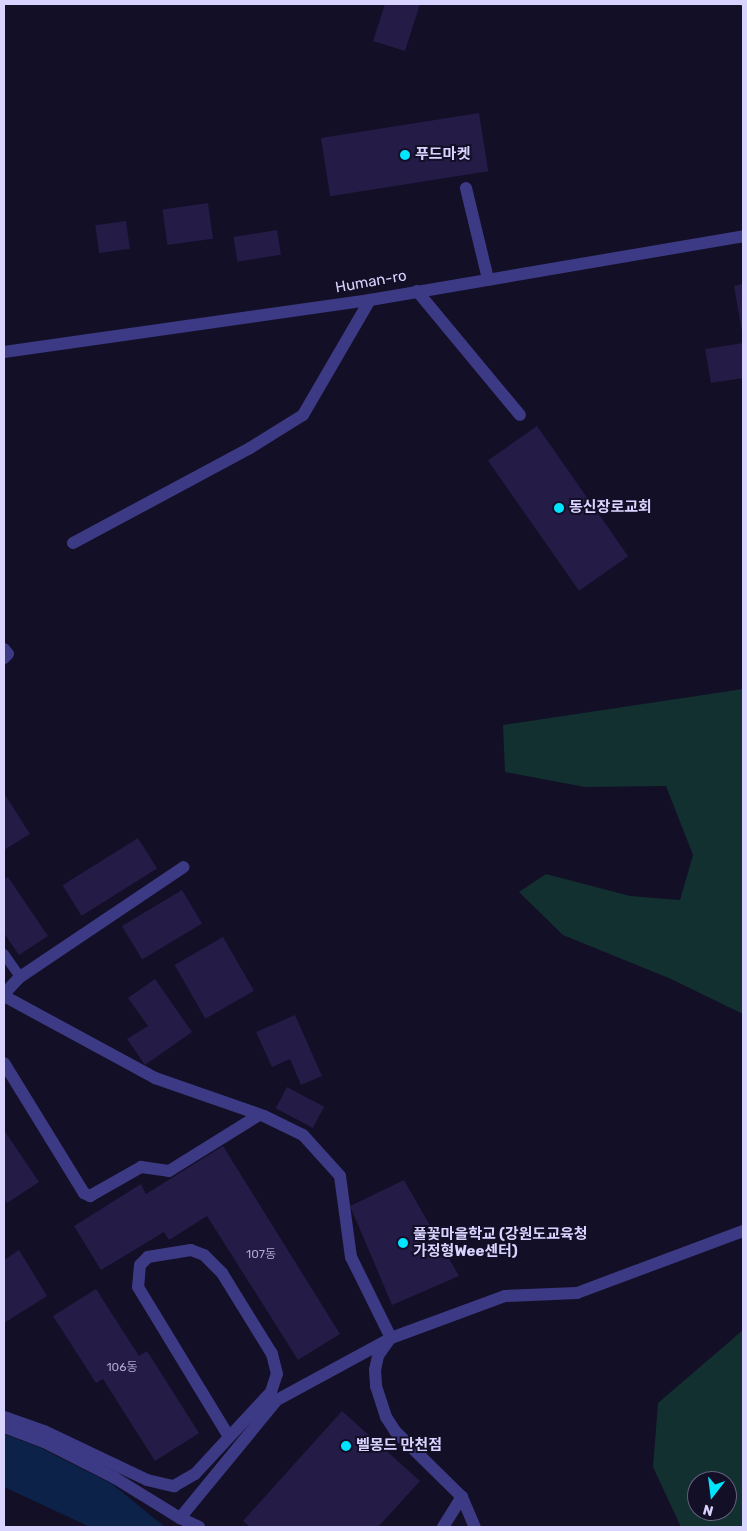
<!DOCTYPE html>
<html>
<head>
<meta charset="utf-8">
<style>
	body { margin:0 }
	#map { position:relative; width:747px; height:1531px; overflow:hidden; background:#130f26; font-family:Rubik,"Noto Sans KR",sans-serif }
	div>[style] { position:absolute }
	.green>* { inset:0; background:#12302f }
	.water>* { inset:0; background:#0c2248 }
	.building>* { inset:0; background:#241b47; transform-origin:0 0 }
	.path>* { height:3px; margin-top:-1.5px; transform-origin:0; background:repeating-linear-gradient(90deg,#2fb8b0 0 2.5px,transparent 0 6.5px) }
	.service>* { height:10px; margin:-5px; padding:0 5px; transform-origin:5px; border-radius:5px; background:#3d3a85 }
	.minor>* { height:12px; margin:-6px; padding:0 6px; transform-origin:6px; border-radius:6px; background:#3d3a85 }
	.dots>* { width:14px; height:14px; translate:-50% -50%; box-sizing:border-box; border:2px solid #130f26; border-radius:50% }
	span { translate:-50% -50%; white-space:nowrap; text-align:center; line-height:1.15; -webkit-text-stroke:4px #130f26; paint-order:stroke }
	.number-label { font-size:12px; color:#aca6d1 }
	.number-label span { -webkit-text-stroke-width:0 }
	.poi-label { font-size:15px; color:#d9d4ff; font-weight:700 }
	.left { translate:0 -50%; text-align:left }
	.street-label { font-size:15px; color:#d9d4ff }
	.frame { position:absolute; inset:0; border:5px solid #d9d4ff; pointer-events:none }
	.north { position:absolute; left:687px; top:1471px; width:50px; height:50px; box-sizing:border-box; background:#130f26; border:1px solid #625e7d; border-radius:50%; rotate:195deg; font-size:14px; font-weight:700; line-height:20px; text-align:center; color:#d9d4ff }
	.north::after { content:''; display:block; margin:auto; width:18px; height:22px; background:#00e5ff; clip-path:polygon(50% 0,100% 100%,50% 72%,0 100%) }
</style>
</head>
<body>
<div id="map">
	<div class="green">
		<div style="clip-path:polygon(743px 689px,743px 1014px,671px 979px,563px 935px,519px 892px,546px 874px,630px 896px,680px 900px,693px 855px,666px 786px,585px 787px,505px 772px,503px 725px)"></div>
		<div style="clip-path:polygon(evenodd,743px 1330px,743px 1527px,681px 1527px,653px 1467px,658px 1403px,743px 1330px,697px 1481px,727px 1481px,727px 1511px,697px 1511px,697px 1481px)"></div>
	</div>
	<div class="water">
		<div style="clip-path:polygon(4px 1434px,41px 1448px,112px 1484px,165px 1527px,90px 1527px,4px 1487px)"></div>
	</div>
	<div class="building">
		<div style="clip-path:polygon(385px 4px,420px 4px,405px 51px,373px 41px)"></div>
		<div style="left:479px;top:113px;width:59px;height:160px;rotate:81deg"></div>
		<div style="left:208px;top:203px;width:36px;height:46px;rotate:82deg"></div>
		<div style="left:126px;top:221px;width:28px;height:31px;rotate:82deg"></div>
		<div style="left:277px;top:230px;width:25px;height:44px;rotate:81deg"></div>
		<div style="clip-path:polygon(743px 284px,743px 332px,742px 332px,734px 286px)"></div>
		<div style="clip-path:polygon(743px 343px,743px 378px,711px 383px,705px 349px)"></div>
		<div style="left:537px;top:426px;width:159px;height:60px;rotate:55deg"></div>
		<div style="clip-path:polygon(4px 793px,30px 834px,4px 850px)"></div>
		<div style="left:138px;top:838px;width:36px;height:89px;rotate:58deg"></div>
		<div style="clip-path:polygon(8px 877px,48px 936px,19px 955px,4px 933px,4px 879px)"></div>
		<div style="left:182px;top:890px;width:39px;height:70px;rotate:59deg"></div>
		<div style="left:223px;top:937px;width:62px;height:56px;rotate:60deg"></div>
		<div style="clip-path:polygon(155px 979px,192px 1032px,145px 1065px,127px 1039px,148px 1026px,128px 998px)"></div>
		<div style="clip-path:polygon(295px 1015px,322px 1076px,301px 1085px,290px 1059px,272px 1067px,256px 1032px)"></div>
		<div style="left:287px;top:1087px;width:42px;height:24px;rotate:28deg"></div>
		<div style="clip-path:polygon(4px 1130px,39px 1182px,7px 1203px,4px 1199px)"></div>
		<div style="clip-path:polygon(223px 1146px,340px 1334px,298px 1360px,207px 1216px,169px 1240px,164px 1232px,101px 1270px,74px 1226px,141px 1184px,146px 1194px)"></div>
		<div style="clip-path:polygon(404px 1180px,459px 1276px,392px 1305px,350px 1206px)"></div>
		<div style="clip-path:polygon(19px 1250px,47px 1296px,4px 1323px,4px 1260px)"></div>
		<div style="clip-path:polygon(96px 1289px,139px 1356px,147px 1351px,199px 1433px,155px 1461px,103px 1379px,96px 1383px,53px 1316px)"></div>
		<div style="clip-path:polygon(342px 1411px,420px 1481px,378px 1527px,250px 1527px,243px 1521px)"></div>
	</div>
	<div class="path">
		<div style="left:743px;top:4px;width:1px;rotate:90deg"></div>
	</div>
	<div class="service">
		<div style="left:4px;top:954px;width:28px;rotate:55deg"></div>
	</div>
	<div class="minor">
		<div style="left:466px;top:188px;width:94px;rotate:76.4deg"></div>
		<div style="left:417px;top:291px;width:161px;rotate:50.3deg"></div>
		<div style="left:4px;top:352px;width:370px;rotate:-8.1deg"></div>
		<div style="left:370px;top:300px;width:378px;rotate:-9.7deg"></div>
		<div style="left:73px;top:543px;width:201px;rotate:-28.2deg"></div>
		<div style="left:250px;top:448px;width:62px;rotate:-31.9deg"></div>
		<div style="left:303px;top:415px;width:133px;rotate:-59.8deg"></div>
		<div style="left:4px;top:649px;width:6px;rotate:51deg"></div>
		<div style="left:8px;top:654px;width:6px;rotate:135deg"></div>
		<div style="left:4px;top:994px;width:23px;rotate:-47deg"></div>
		<div style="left:20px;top:977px;width:197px;rotate:-33.9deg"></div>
		<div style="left:4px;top:996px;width:172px;rotate:28.5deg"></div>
		<div style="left:155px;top:1078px;width:115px;rotate:19.2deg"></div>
		<div style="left:264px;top:1116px;width:43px;rotate:26deg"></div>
		<div style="left:303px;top:1135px;width:55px;rotate:47.9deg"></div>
		<div style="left:340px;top:1176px;width:82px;rotate:82.3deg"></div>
		<div style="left:351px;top:1257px;width:90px;rotate:63.7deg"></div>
		<div style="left:4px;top:1063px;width:153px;rotate:58.4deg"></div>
		<div style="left:84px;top:1193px;width:7px;rotate:27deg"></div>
		<div style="left:90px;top:1196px;width:59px;rotate:-29.6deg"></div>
		<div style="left:141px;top:1167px;width:28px;rotate:8deg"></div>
		<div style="left:169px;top:1171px;width:106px;rotate:-31.9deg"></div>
		<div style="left:389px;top:1340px;width:19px;rotate:125deg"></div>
		<div style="left:378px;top:1356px;width:14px;rotate:102deg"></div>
		<div style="left:375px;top:1370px;width:16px;rotate:86deg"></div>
		<div style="left:376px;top:1386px;width:33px;rotate:72deg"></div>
		<div style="left:386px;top:1417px;width:17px;rotate:57deg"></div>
		<div style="left:395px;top:1431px;width:94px;rotate:44.6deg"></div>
		<div style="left:462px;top:1497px;width:33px;rotate:67deg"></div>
		<div style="left:4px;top:1417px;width:42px;rotate:19.3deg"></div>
		<div style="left:44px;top:1431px;width:114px;rotate:25.4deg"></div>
		<div style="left:147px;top:1480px;width:28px;rotate:13deg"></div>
		<div style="left:174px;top:1486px;width:24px;rotate:-30deg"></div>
		<div style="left:195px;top:1474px;width:112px;rotate:-47.2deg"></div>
		<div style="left:271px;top:1392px;width:19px;rotate:-72deg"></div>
		<div style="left:277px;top:1374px;width:21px;rotate:-104deg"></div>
		<div style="left:272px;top:1354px;width:95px;rotate:-121.7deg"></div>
		<div style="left:222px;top:1273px;width:25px;rotate:-135deg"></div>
		<div style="left:204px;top:1255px;width:14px;rotate:-159deg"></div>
		<div style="left:191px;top:1250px;width:44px;rotate:170.8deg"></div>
		<div style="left:148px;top:1257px;width:11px;rotate:135deg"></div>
		<div style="left:140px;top:1265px;width:22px;rotate:95deg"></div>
		<div style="left:138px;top:1287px;width:173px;rotate:58.7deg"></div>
		<div style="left:4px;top:1427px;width:43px;rotate:20.6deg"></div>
		<div style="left:44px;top:1442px;width:80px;rotate:26.9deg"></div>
		<div style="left:115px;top:1478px;width:76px;rotate:31.6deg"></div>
		<div style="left:180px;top:1518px;width:153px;rotate:-50.6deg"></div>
		<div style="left:277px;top:1400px;width:130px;rotate:-28.5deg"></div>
		<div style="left:391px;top:1338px;width:121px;rotate:-20.2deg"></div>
		<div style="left:505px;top:1296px;width:72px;rotate:-2.4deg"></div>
		<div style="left:577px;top:1293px;width:177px;rotate:-20.5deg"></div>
		<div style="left:180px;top:1518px;width:21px;rotate:25deg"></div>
		<div style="left:443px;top:1527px;width:36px;rotate:-58deg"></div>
	</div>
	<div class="dots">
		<div style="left:405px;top:155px;background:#00e5ff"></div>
		<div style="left:559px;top:508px;background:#00e5ff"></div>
		<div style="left:403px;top:1243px;background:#00e5ff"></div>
		<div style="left:346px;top:1446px;background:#00e5ff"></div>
	</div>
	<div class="number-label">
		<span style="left:261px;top:1255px">107동</span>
		<span style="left:122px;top:1368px">106동</span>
	</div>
	<div class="poi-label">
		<span class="left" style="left:415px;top:155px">푸드마켓</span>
		<span class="left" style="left:569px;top:508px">동신장로교회</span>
		<span class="left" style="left:413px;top:1243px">풀꽃마을학교 (강원도교육청<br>가정형Wee센터)</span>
		<span class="left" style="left:356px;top:1446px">벨몽드 만천점</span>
	</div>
	<div class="street-label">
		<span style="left:371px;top:282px;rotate:-10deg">Human-ro</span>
	</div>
	<div class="frame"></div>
	<div class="north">N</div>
</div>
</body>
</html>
